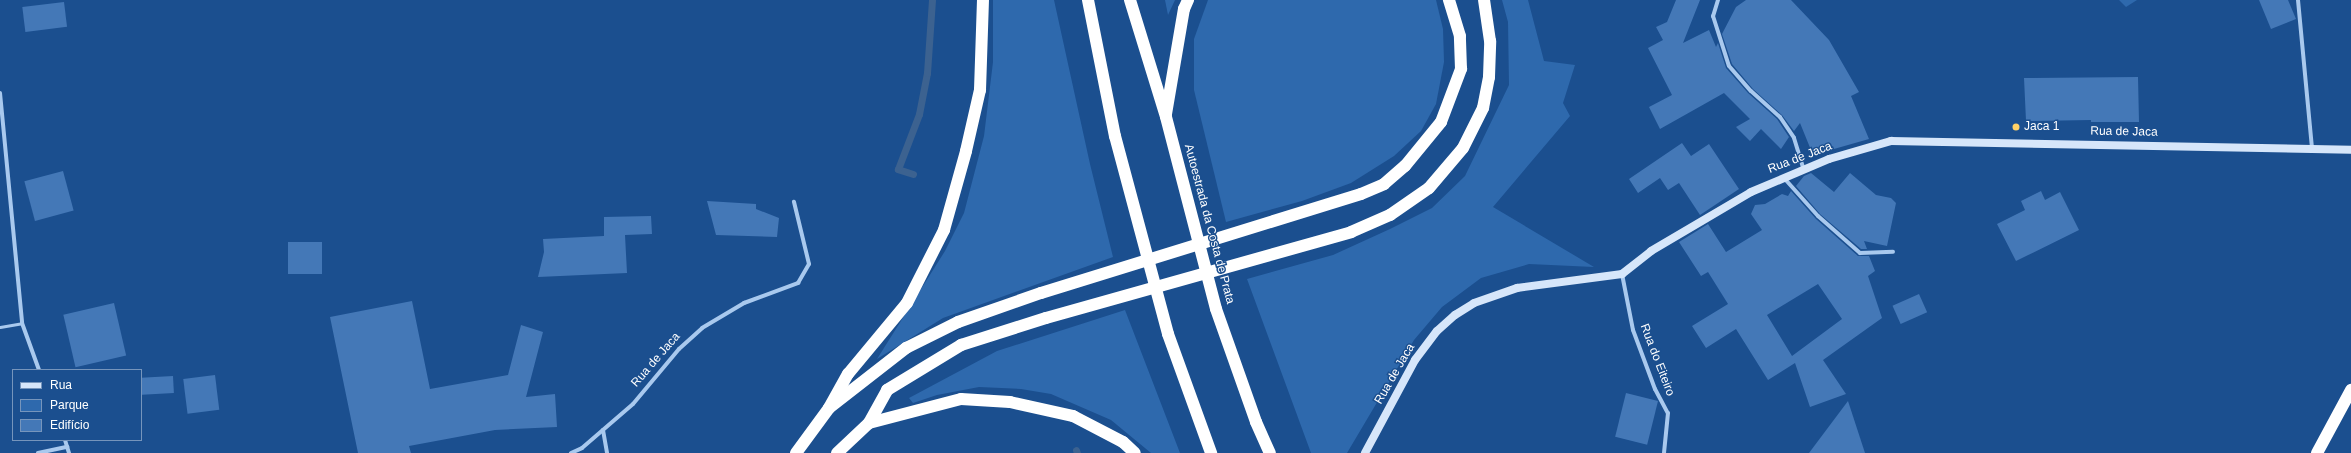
<!DOCTYPE html>
<html>
<head>
<meta charset="utf-8">
<style>
	body { margin:0 }
	#map { position:relative; width:2351px; height:453px; overflow:hidden; background:#1b4f8f; font-family:Helvetica,sans-serif }
	div>[style] { position:absolute }
	.green>* { inset:0; background:#2e69ad }
	.stream>* { height:7px; margin:-3.5px; padding:0 3.5px; transform-origin:3.5px; border-radius:3.5px; background:#3c6290 }
	.building>* { inset:0; background:#4478b7; transform-origin:0 0 }
	.lane>* { height:3px; margin:-1.5px; padding:0 1.5px; transform-origin:1.5px; border-radius:1.5px; background:#a9c9ee }
	.street>* { height:4px; margin:-2px; padding:0 2px; transform-origin:2px; border-radius:2px; background:#a9c9ee }
	.secondary>* { height:8px; margin:-4px; padding:0 4px; transform-origin:4px; border-radius:4px; background:#d6e6fa }
	.highway>* { height:12px; margin:-6px; padding:0 6px; transform-origin:6px; border-radius:6px; background:#fff }
	.dots>* { width:11px; height:11px; translate:-50% -50%; box-sizing:border-box; border:2px solid #1b4f8f; border-radius:50% }
	span { translate:-50% -50%; white-space:nowrap; text-align:center; line-height:1.15; -webkit-text-stroke:3px #1b4f8f; paint-order:stroke }
	.poi-label { font-size:12px; color:#fff }
	.left { translate:0 -50%; text-align:left }
	.street-label { font-size:12px; color:#fff }
	.legend { position:absolute; left:12px; top:369px; width:130px; height:72px; box-sizing:border-box; background:#1b4f8f; border:1px solid #7695bc; margin:0; padding:5px 7px; list-style:none; font-size:12px; color:#fff }
	.legend li { display:flex; align-items:center; gap:8px; height:20px }
	.legend b { width:20px; border:1px solid #7695bc }
</style>
</head>
<body>
<div id="map">
	<div class="green">
		<div style="clip-path:polygon(993px 0,1054px 0,1090px 164px,1113px 257px,943px 318px,877px 359px,945px 251px,964px 213px,984px 136px,993px 62px)"></div>
		<div style="clip-path:polygon(1165px 0,1175px 0,1168px 15px)"></div>
		<div style="clip-path:polygon(1208px 0,1436px 0,1443px 29px,1444px 62px,1436px 104px,1421px 131px,1394px 156px,1351px 183px,1302px 201px,1226px 222px,1194px 90px,1194px 39px)"></div>
		<div style="clip-path:polygon(1502px 0,1528px 0,1544px 61px,1575px 65px,1563px 103px,1570px 116px,1493px 207px,1594px 267px,1529px 264px,1481px 278px,1442px 307px,1414px 340px,1347px 453px,1311px 453px,1247px 279px,1333px 255px,1390px 229px,1432px 208px,1465px 176px,1509px 85px,1508px 22px)"></div>
		<div style="clip-path:polygon(2119px 0,2137px 0,2126px 7px)"></div>
		<div style="clip-path:polygon(1125px 310px,1180px 453px,1151px 453px,1111px 420px,1051px 394px,1021px 389px,979px 387px,937px 395px,913px 403px,909px 398px,997px 351px)"></div>
	</div>
	<div class="stream">
		<div style="left:913px;top:174px;width:16px;rotate:-162deg"></div>
		<div style="left:898px;top:169px;width:59px;rotate:-69.1deg"></div>
		<div style="left:919px;top:114px;width:42px;rotate:-79deg"></div>
		<div style="left:927px;top:73px;width:73px;rotate:-86.1deg"></div>
		<div style="left:1076px;top:450px;width:3px;rotate:72deg"></div>
	</div>
	<div class="building">
		<div style="clip-path:polygon(1676px 0,1700px 0,1683px 43px,1709px 30px,1716px 47px,1718px 43px,1726px 68px,1748px 93px,1777px 119px,1789px 137px,1781px 149px,1761px 129px,1750px 141px,1736px 127px,1750px 119px,1724px 93px,1660px 129px,1649px 107px,1672px 95px,1648px 48px,1663px 40px,1656px 27px,1667px 22px)"></div>
		<div style="clip-path:polygon(1791px 0,1829px 40px,1859px 92px,1851px 96px,1869px 139px,1813px 155px,1800px 123px,1794px 131px,1782px 115px,1753px 89px,1732px 64px,1722px 34px,1736px 7px,1746px 0)"></div>
		<div style="clip-path:polygon(2259px 0,2288px 0,2296px 19px,2271px 29px)"></div>
		<div style="left:64px;top:2px;width:25px;height:42px;rotate:83deg"></div>
		<div style="clip-path:polygon(2138px 77px,2139px 122px,2091px 122px,2091px 120px,2026px 121px,2024px 78px)"></div>
		<div style="clip-path:polygon(1682px 143px,1691px 156px,1709px 144px,1739px 189px,1700px 215px,1679px 183px,1668px 190px,1660px 178px,1638px 193px,1629px 179px)"></div>
		<div style="left:63px;top:171px;width:41px;height:40px;rotate:75deg"></div>
		<div style="clip-path:polygon(1811px 173px,1834px 192px,1850px 173px,1876px 195px,1891px 198px,1896px 203px,1887px 246px,1864px 241px,1867px 249px,1861px 249px,1820px 214px,1796px 186px,1804px 176px)"></div>
		<div style="clip-path:polygon(evenodd,1791px 191px,1816px 219px,1858px 256px,1869px 256px,1875px 271px,1868px 276px,1882px 318px,1823px 360px,1846px 394px,1810px 407px,1795px 363px,1768px 380px,1736px 329px,1706px 348px,1692px 326px,1728px 304px,1708px 272px,1701px 276px,1679px 242px,1708px 224px,1726px 252px,1762px 230px,1751px 214px,1755px 205px,1765px 204px,1782px 194px,1788px 196px,1791px 191px,1818px 284px,1842px 319px,1792px 356px,1767px 315px,1818px 284px)"></div>
		<div style="clip-path:polygon(2041px 191px,2045px 200px,2060px 192px,2079px 230px,2016px 261px,1997px 224px,2025px 210px,2021px 201px)"></div>
		<div style="clip-path:polygon(707px 201px,756px 204px,756px 209px,779px 218px,777px 237px,716px 235px)"></div>
		<div style="clip-path:polygon(651px 216px,652px 234px,625px 235px,627px 273px,538px 277px,544px 252px,543px 239px,604px 236px,604px 217px)"></div>
		<div style="left:288px;top:242px;width:34px;height:32px"></div>
		<div style="left:1919px;top:294px;width:20px;height:29px;rotate:66deg"></div>
		<div style="clip-path:polygon(412px 301px,430px 389px,508px 375px,521px 325px,543px 332px,526px 397px,555px 394px,557px 427px,495px 430px,409px 446px,411px 453px,358px 453px,330px 317px)"></div>
		<div style="left:114px;top:303px;width:54px;height:52px;rotate:77deg"></div>
		<div style="left:215px;top:375px;width:35px;height:32px;rotate:83deg"></div>
		<div style="left:173px;top:376px;width:17px;height:32px;rotate:87deg"></div>
		<div style="left:1626px;top:393px;width:33px;height:45px;rotate:14deg"></div>
		<div style="clip-path:polygon(1848px 401px,1865px 453px,1809px 453px)"></div>
	</div>
	<div class="lane">
		<div style="left:0;top:327px;width:22px;rotate:-10deg"></div>
	</div>
	<div class="street">
		<div style="left:1718px;top:0;width:17px;rotate:107deg"></div>
		<div style="left:1713px;top:16px;width:52px;rotate:72.3deg"></div>
		<div style="left:1729px;top:66px;width:33px;rotate:49deg"></div>
		<div style="left:1751px;top:91px;width:39px;rotate:42deg"></div>
		<div style="left:1780px;top:117px;width:25px;rotate:56deg"></div>
		<div style="left:1794px;top:138px;width:31px;rotate:73deg"></div>
		<div style="left:2298px;top:0;width:148px;rotate:84.6deg"></div>
		<div style="left:0;top:93px;width:231px;rotate:84.5deg"></div>
		<div style="left:22px;top:323px;width:50px;rotate:70.1deg"></div>
		<div style="left:1784px;top:178px;width:51px;rotate:48.2deg"></div>
		<div style="left:1818px;top:216px;width:56px;rotate:41.4deg"></div>
		<div style="left:1860px;top:253px;width:33px;rotate:-2deg"></div>
		<div style="left:1622px;top:274px;width:57px;rotate:78.9deg"></div>
		<div style="left:1633px;top:330px;width:63px;rotate:69.6deg"></div>
		<div style="left:1655px;top:389px;width:27px;rotate:62deg"></div>
		<div style="left:1668px;top:413px;width:40px;rotate:95.7deg"></div>
		<div style="left:603px;top:430px;width:23px;rotate:80deg"></div>
		<div style="left:65px;top:440px;width:14px;rotate:73deg"></div>
		<div style="left:38px;top:453px;width:30px;rotate:-12deg"></div>
		<div style="left:571px;top:453px;width:12px;rotate:-24deg"></div>
		<div style="left:582px;top:448px;width:67px;rotate:-40.8deg"></div>
		<div style="left:633px;top:404px;width:72px;rotate:-50.1deg"></div>
		<div style="left:679px;top:349px;width:31px;rotate:-42deg"></div>
		<div style="left:702px;top:328px;width:49px;rotate:-30.8deg"></div>
		<div style="left:744px;top:303px;width:58px;rotate:-20.3deg"></div>
		<div style="left:798px;top:283px;width:22px;rotate:-60deg"></div>
		<div style="left:809px;top:264px;width:64px;rotate:-103.6deg"></div>
	</div>
	<div class="secondary">
		<div style="left:1365px;top:453px;width:106px;rotate:-61.7deg"></div>
		<div style="left:1415px;top:360px;width:36px;rotate:-53deg"></div>
		<div style="left:1437px;top:331px;width:24px;rotate:-42deg"></div>
		<div style="left:1455px;top:315px;width:22px;rotate:-32deg"></div>
		<div style="left:1474px;top:303px;width:46px;rotate:-19.2deg"></div>
		<div style="left:1517px;top:288px;width:106px;rotate:-7.6deg"></div>
		<div style="left:1622px;top:274px;width:37px;rotate:-38deg"></div>
		<div style="left:1651px;top:251px;width:116px;rotate:-30.5deg"></div>
		<div style="left:1751px;top:192px;width:85px;rotate:-22.9deg"></div>
		<div style="left:1829px;top:159px;width:65px;rotate:-16.2deg"></div>
		<div style="left:1891px;top:141px;width:460px;rotate:1.1deg"></div>
	</div>
	<div class="highway">
		<div style="left:1088px;top:0;width:139px;rotate:78.8deg"></div>
		<div style="left:1115px;top:136px;width:205px;rotate:75deg"></div>
		<div style="left:1168px;top:334px;width:127px;rotate:70.1deg"></div>
		<div style="left:1130px;top:0;width:122px;rotate:72.9deg"></div>
		<div style="left:1166px;top:117px;width:198px;rotate:75.4deg"></div>
		<div style="left:1216px;top:309px;width:120px;rotate:70.5deg"></div>
		<div style="left:1256px;top:422px;width:34px;rotate:66deg"></div>
		<div style="left:1166px;top:114px;width:107px;rotate:-80.3deg"></div>
		<div style="left:1184px;top:9px;width:10px;rotate:-66deg"></div>
		<div style="left:829px;top:408px;width:98px;rotate:-37.9deg"></div>
		<div style="left:906px;top:348px;width:58px;rotate:-26.6deg"></div>
		<div style="left:958px;top:322px;width:88px;rotate:-19.3deg"></div>
		<div style="left:1041px;top:293px;width:335px;rotate:-17.2deg"></div>
		<div style="left:1361px;top:194px;width:25px;rotate:-23deg"></div>
		<div style="left:1384px;top:184px;width:28px;rotate:-41deg"></div>
		<div style="left:1405px;top:166px;width:57px;rotate:-50.7deg"></div>
		<div style="left:1441px;top:122px;width:57px;rotate:-69.3deg"></div>
		<div style="left:1461px;top:69px;width:33px;rotate:-92deg"></div>
		<div style="left:1460px;top:36px;width:38px;rotate:-107deg"></div>
		<div style="left:869px;top:423px;width:95px;rotate:-14.6deg"></div>
		<div style="left:961px;top:399px;width:49px;rotate:3.5deg"></div>
		<div style="left:1010px;top:402px;width:65px;rotate:12.5deg"></div>
		<div style="left:1073px;top:416px;width:56px;rotate:27.5deg"></div>
		<div style="left:1123px;top:442px;width:16px;rotate:43deg"></div>
		<div style="left:796px;top:453px;width:56px;rotate:-53.7deg"></div>
		<div style="left:829px;top:408px;width:39px;rotate:-61deg"></div>
		<div style="left:848px;top:374px;width:92px;rotate:-50.3deg"></div>
		<div style="left:907px;top:303px;width:82px;rotate:-63.1deg"></div>
		<div style="left:944px;top:230px;width:82px;rotate:-74.4deg"></div>
		<div style="left:966px;top:151px;width:63px;rotate:-77.1deg"></div>
		<div style="left:980px;top:90px;width:90px;rotate:-88.1deg"></div>
		<div style="left:837px;top:453px;width:44px;rotate:-43.2deg"></div>
		<div style="left:869px;top:423px;width:38px;rotate:-61deg"></div>
		<div style="left:887px;top:390px;width:87px;rotate:-31.3deg"></div>
		<div style="left:961px;top:345px;width:89px;rotate:-17.6deg"></div>
		<div style="left:1046px;top:318px;width:317px;rotate:-15.7deg"></div>
		<div style="left:1351px;top:232px;width:43px;rotate:-23.6deg"></div>
		<div style="left:1390px;top:215px;width:47px;rotate:-34.7deg"></div>
		<div style="left:1429px;top:188px;width:52px;rotate:-49.6deg"></div>
		<div style="left:1463px;top:148px;width:45px;rotate:-63.4deg"></div>
		<div style="left:1483px;top:108px;width:32px;rotate:-79deg"></div>
		<div style="left:1489px;top:77px;width:36px;rotate:-88deg"></div>
		<div style="left:1490px;top:41px;width:41px;rotate:-98.3deg"></div>
		<div style="left:2317px;top:453px;width:72px;rotate:-61.6deg"></div>
	</div>
	<div class="dots">
		<div style="left:2016px;top:127px;background:#ffd166"></div>
	</div>
	<div class="poi-label">
		<span class="left" style="left:2024px;top:127px">Jaca 1</span>
	</div>
	<div class="street-label">
		<span style="left:2124px;top:132px;rotate:1deg">Rua de Jaca</span>
		<span style="left:1800px;top:158px;rotate:-21deg">Rua de Jaca</span>
		<span style="left:1209px;top:224px;rotate:75deg">Autoestrada da Costa de Prata</span>
		<span style="left:656px;top:360px;rotate:-49deg">Rua de Jaca</span>
		<span style="left:1657px;top:360px;rotate:69deg">Rua do Eiteiro</span>
		<span style="left:1395px;top:374px;rotate:-60deg">Rua de Jaca</span>
	</div>
	<ul class="legend">
	<li><b style="height:5px;background:#d6e6fa"></b>Rua</li>
	<li><b style="height:11px;background:#2e69ad"></b>Parque</li>
	<li><b style="height:11px;background:#4478b7"></b>Edifício</li>
	</ul>
</div>
</body>
</html>
